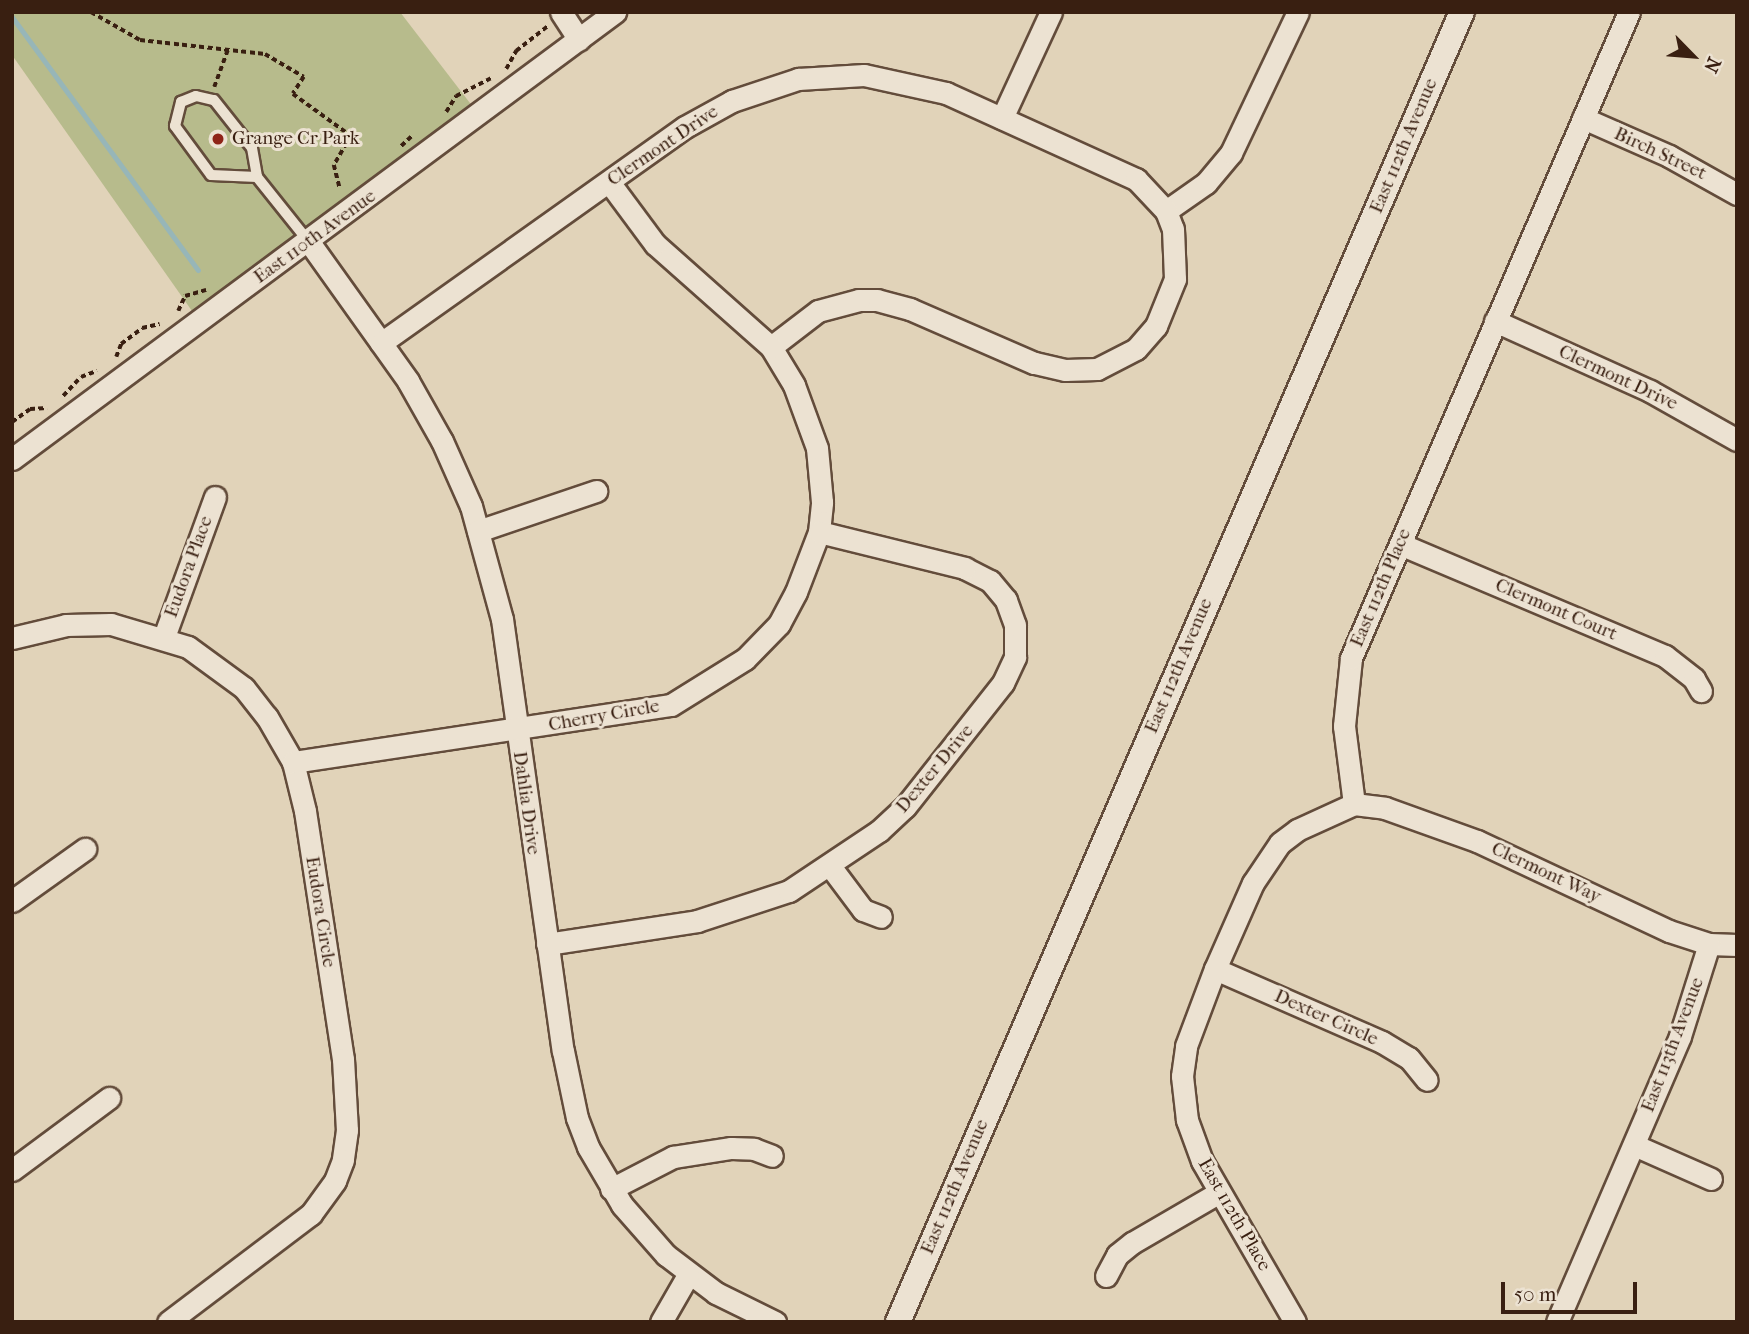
<!DOCTYPE html>
<html>
<head>
<meta charset="utf-8">
<style>
	body { margin:0 }
	#map { position:relative; width:1749px; height:1334px; overflow:hidden; background:#e1d3b9; font-family:"IM FELL French Canon",serif }
	div>[style] { position:absolute }
	.green>* { inset:0; background:#b7bb8c }
	.stream>* { height:5px; margin:-2.5px; padding:0 2.5px; transform-origin:2.5px; border-radius:2.5px; background:#97b6b8 }
	.path>* { height:3.5px; margin-top:-1.75px; transform-origin:0; background:repeating-linear-gradient(90deg,#391f11 0 5px,transparent 0 8.5px) }
	.roads { filter:drop-shadow(2px 0 #634c3b) drop-shadow(-2px 0 #634c3b) drop-shadow(0 2px #634c3b) drop-shadow(0 -2px #634c3b) }
	.service>* { height:10px; margin:-5px; padding:0 5px; transform-origin:5px; border-radius:5px; background:#ece2d2 }
	.minor>* { height:21px; margin:-10.5px; padding:0 10.5px; transform-origin:10.5px; border-radius:10.5px; background:#ece2d2 }
	.tertiary>* { height:24px; margin:-12px; padding:0 12px; transform-origin:12px; border-radius:12px; background:#ece2d2 }
	.dots>* { width:19px; height:19px; translate:-50% -50%; box-sizing:border-box; border:4px solid #ece2d2; border-radius:50% }
	span { translate:-50% -50%; white-space:nowrap; text-align:center; line-height:1.15; -webkit-text-stroke:6px #ece2d2; paint-order:stroke }
	.poi-label { font-size:19px; color:#391f11 }
	.left { translate:0 -50%; text-align:left }
	.street-label { font-size:19px; color:#391f11 }
	.frame { position:absolute; inset:0; border:14px solid #391f11; pointer-events:none }
	.north { position:absolute; left:1658px; top:21px; width:70px; height:70px; -webkit-text-stroke:5px #ece2d2; paint-order:stroke; rotate:115deg; font-size:19px; font-weight:700; line-height:28px; text-align:center; color:#391f11 }
	.north::after { content:''; display:block; margin:auto; width:24px; height:32px; background:#391f11; clip-path:polygon(50% 0,100% 100%,50% 72%,0 100%) }
	.scale { position:absolute; left:1501px; top:1282px; width:136px; height:32px; box-sizing:border-box; border:4px solid #391f11; border-top:0; padding-left:9px; font-size:21px; line-height:24px; white-space:nowrap; color:#391f11; -webkit-text-stroke:5px #ece2d2; paint-order:stroke }
</style>
</head>
<body>
<div id="map">
	<div class="green">
		<div style="clip-path:polygon(12px 12px,400px 12px,473px 107px,192px 311px,12px 55px)"></div>
	</div>
	<div class="stream">
		<div style="left:12px;top:17px;width:314px;rotate:53.7deg"></div>
	</div>
	<div class="path">
		<div style="left:91px;top:12px;width:56px;rotate:29.7deg"></div>
		<div style="left:140px;top:40px;width:126px;rotate:6.4deg"></div>
		<div style="left:265px;top:54px;width:45px;rotate:30.5deg"></div>
		<div style="left:304px;top:77px;width:20px;rotate:123deg"></div>
		<div style="left:293px;top:94px;width:72px;rotate:35.9deg"></div>
		<div style="left:351px;top:136px;width:34px;rotate:120deg"></div>
		<div style="left:334px;top:165px;width:25px;rotate:76deg"></div>
		<div style="left:506px;top:69px;width:21px;rotate:-61deg"></div>
		<div style="left:516px;top:51px;width:42px;rotate:-38.2deg"></div>
		<div style="left:214px;top:87px;width:40px;rotate:-69.8deg"></div>
		<div style="left:446px;top:112px;width:19px;rotate:-58deg"></div>
		<div style="left:456px;top:96px;width:39px;rotate:-27deg"></div>
		<div style="left:401px;top:146px;width:16px;rotate:-43deg"></div>
		<div style="left:178px;top:311px;width:17px;rotate:-65deg"></div>
		<div style="left:185px;top:296px;width:22px;rotate:-16deg"></div>
		<div style="left:116px;top:357px;width:14px;rotate:-69deg"></div>
		<div style="left:121px;top:344px;width:26px;rotate:-37deg"></div>
		<div style="left:142px;top:328px;width:18px;rotate:-13deg"></div>
		<div style="left:63px;top:396px;width:26px;rotate:-47deg"></div>
		<div style="left:81px;top:377px;width:17px;rotate:-21deg"></div>
		<div style="left:12px;top:422px;width:22px;rotate:-36deg"></div>
		<div style="left:30px;top:409px;width:17px;rotate:-3deg"></div>
	</div>
	<div class="roads">
		<div class="service">
			<div style="left:257px;top:177px;width:46px;rotate:-177.5deg"></div>
			<div style="left:211px;top:175px;width:61px;rotate:-126.3deg"></div>
			<div style="left:175px;top:126px;width:25px;rotate:-76deg"></div>
			<div style="left:181px;top:102px;width:16px;rotate:-22deg"></div>
			<div style="left:196px;top:96px;width:18px;rotate:13deg"></div>
			<div style="left:214px;top:100px;width:61px;rotate:51.6deg"></div>
			<div style="left:252px;top:148px;width:29px;rotate:80deg"></div>
			<div style="left:257px;top:177px;width:83px;rotate:51.3deg"></div>
		</div>
		<div class="minor">
			<div style="left:561px;top:12px;width:33px;rotate:57deg"></div>
			<div style="left:1002px;top:118px;width:117px;rotate:-65.2deg"></div>
			<div style="left:1583px;top:118px;width:94px;rotate:23.8deg"></div>
			<div style="left:1669px;top:156px;width:78px;rotate:29.2deg"></div>
			<div style="left:1166px;top:211px;width:49px;rotate:-35deg"></div>
			<div style="left:1206px;top:183px;width:39px;rotate:-50deg"></div>
			<div style="left:1231px;top:153px;width:156px;rotate:-64.6deg"></div>
			<div style="left:309px;top:242px;width:171px;rotate:54.5deg"></div>
			<div style="left:408px;top:381px;width:69px;rotate:60.5deg"></div>
			<div style="left:442px;top:441px;width:71px;rotate:66deg"></div>
			<div style="left:471px;top:506px;width:117px;rotate:74.7deg"></div>
			<div style="left:502px;top:619px;width:436px;rotate:82deg"></div>
			<div style="left:563px;top:1051px;width:68px;rotate:78.2deg"></div>
			<div style="left:577px;top:1118px;width:31px;rotate:69deg"></div>
			<div style="left:588px;top:1147px;width:67px;rotate:59.6deg"></div>
			<div style="left:622px;top:1205px;width:67px;rotate:48.7deg"></div>
			<div style="left:666px;top:1255px;width:63px;rotate:37.2deg"></div>
			<div style="left:716px;top:1293px;width:66px;rotate:26.2deg"></div>
			<div style="left:1495px;top:321px;width:170px;rotate:24.3deg"></div>
			<div style="left:1650px;top:391px;width:100px;rotate:29.4deg"></div>
			<div style="left:381px;top:343px;width:373px;rotate:-35.4deg"></div>
			<div style="left:685px;top:127px;width:54px;rotate:-29deg"></div>
			<div style="left:732px;top:101px;width:70px;rotate:-18.4deg"></div>
			<div style="left:798px;top:79px;width:66px;rotate:-3.5deg"></div>
			<div style="left:864px;top:75px;width:84px;rotate:12.4deg"></div>
			<div style="left:946px;top:93px;width:209px;rotate:24.4deg"></div>
			<div style="left:1136px;top:179px;width:44px;rotate:46.8deg"></div>
			<div style="left:1166px;top:211px;width:19px;rotate:69deg"></div>
			<div style="left:1173px;top:229px;width:50px;rotate:87.7deg"></div>
			<div style="left:1175px;top:279px;width:51px;rotate:112deg"></div>
			<div style="left:1156px;top:326px;width:30px;rotate:131deg"></div>
			<div style="left:1136px;top:349px;width:44px;rotate:152.9deg"></div>
			<div style="left:1097px;top:369px;width:32px;rotate:178deg"></div>
			<div style="left:1065px;top:370px;width:32px;rotate:-167deg"></div>
			<div style="left:1034px;top:363px;width:135px;rotate:-156.5deg"></div>
			<div style="left:910px;top:309px;width:34px;rotate:-165deg"></div>
			<div style="left:877px;top:300px;width:18px;rotate:180deg"></div>
			<div style="left:859px;top:300px;width:42px;rotate:165deg"></div>
			<div style="left:818px;top:311px;width:59px;rotate:142.5deg"></div>
			<div style="left:12px;top:459px;width:751px;rotate:-36.55deg"></div>
			<div style="left:478px;top:531px;width:125px;rotate:-18.7deg"></div>
			<div style="left:1400px;top:544px;width:288px;rotate:22.9deg"></div>
			<div style="left:1665px;top:656px;width:37px;rotate:38deg"></div>
			<div style="left:1694px;top:679px;width:14px;rotate:60deg"></div>
			<div style="left:164px;top:637px;width:149px;rotate:-70deg"></div>
			<div style="left:12px;top:638px;width:56px;rotate:-13.5deg"></div>
			<div style="left:66px;top:625px;width:45px;rotate:-1.3deg"></div>
			<div style="left:111px;top:624px;width:80px;rotate:16.6deg"></div>
			<div style="left:188px;top:647px;width:69px;rotate:36.2deg"></div>
			<div style="left:244px;top:688px;width:37px;rotate:52deg"></div>
			<div style="left:267px;top:717px;width:52px;rotate:60deg"></div>
			<div style="left:293px;top:762px;width:50px;rotate:76.2deg"></div>
			<div style="left:305px;top:811px;width:251px;rotate:81.3deg"></div>
			<div style="left:343px;top:1059px;width:71px;rotate:86.8deg"></div>
			<div style="left:347px;top:1130px;width:30px;rotate:98deg"></div>
			<div style="left:343px;top:1160px;width:22px;rotate:111deg"></div>
			<div style="left:335px;top:1181px;width:41px;rotate:126deg"></div>
			<div style="left:311px;top:1214px;width:179px;rotate:142.9deg"></div>
			<div style="left:293px;top:762px;width:382px;rotate:-8.6deg"></div>
			<div style="left:671px;top:705px;width:87px;rotate:-31.9deg"></div>
			<div style="left:745px;top:659px;width:49px;rotate:-45.8deg"></div>
			<div style="left:779px;top:624px;width:36px;rotate:-62deg"></div>
			<div style="left:796px;top:592px;width:64px;rotate:-69deg"></div>
			<div style="left:819px;top:532px;width:30px;rotate:-84deg"></div>
			<div style="left:822px;top:502px;width:54px;rotate:-95.3deg"></div>
			<div style="left:817px;top:448px;width:67px;rotate:-110.1deg"></div>
			<div style="left:794px;top:385px;width:44px;rotate:-121.2deg"></div>
			<div style="left:771px;top:347px;width:155px;rotate:-138.4deg"></div>
			<div style="left:655px;top:244px;width:77px;rotate:-126.6deg"></div>
			<div style="left:1354px;top:804px;width:79px;rotate:-97.3deg"></div>
			<div style="left:1344px;top:726px;width:68px;rotate:-84.1deg"></div>
			<div style="left:1351px;top:658px;width:703px;rotate:-66.72deg"></div>
			<div style="left:830px;top:866px;width:55px;rotate:53.1deg"></div>
			<div style="left:863px;top:910px;width:19px;rotate:21deg"></div>
			<div style="left:12px;top:901px;width:90px;rotate:-35.5deg"></div>
			<div style="left:547px;top:944px;width:152px;rotate:-8.7deg"></div>
			<div style="left:697px;top:921px;width:97px;rotate:-18.1deg"></div>
			<div style="left:789px;top:891px;width:108px;rotate:-33.7deg"></div>
			<div style="left:879px;top:831px;width:35px;rotate:-43deg"></div>
			<div style="left:905px;top:807px;width:158px;rotate:-51.7deg"></div>
			<div style="left:1003px;top:683px;width:29px;rotate:-65deg"></div>
			<div style="left:1015px;top:657px;width:32px;rotate:-90deg"></div>
			<div style="left:1015px;top:625px;width:27px;rotate:-110deg"></div>
			<div style="left:1006px;top:600px;width:25px;rotate:-130deg"></div>
			<div style="left:990px;top:581px;width:28px;rotate:-153deg"></div>
			<div style="left:965px;top:568px;width:150px;rotate:-166.1deg"></div>
			<div style="left:1215px;top:969px;width:182px;rotate:23.6deg"></div>
			<div style="left:1382px;top:1042px;width:31px;rotate:31deg"></div>
			<div style="left:1409px;top:1058px;width:28px;rotate:51deg"></div>
			<div style="left:1634px;top:1145px;width:84px;rotate:23.8deg"></div>
			<div style="left:12px;top:1170px;width:121px;rotate:-36.6deg"></div>
			<div style="left:611px;top:1189px;width:70px;rotate:-27.3deg"></div>
			<div style="left:673px;top:1157px;width:59px;rotate:-8.8deg"></div>
			<div style="left:731px;top:1148px;width:23px;rotate:2deg"></div>
			<div style="left:754px;top:1149px;width:19px;rotate:21deg"></div>
			<div style="left:1106px;top:1276px;width:24px;rotate:-62deg"></div>
			<div style="left:1117px;top:1255px;width:19px;rotate:-39deg"></div>
			<div style="left:1132px;top:1243px;width:99px;rotate:-30.2deg"></div>
			<div style="left:661px;top:1322px;width:54px;rotate:-60.1deg"></div>
			<div style="left:1295px;top:1322px;width:186px;rotate:-120deg"></div>
			<div style="left:1202px;top:1161px;width:44px;rotate:-110.1deg"></div>
			<div style="left:1187px;top:1120px;width:44px;rotate:-96.5deg"></div>
			<div style="left:1182px;top:1076px;width:30px;rotate:-82deg"></div>
			<div style="left:1186px;top:1046px;width:82px;rotate:-69.4deg"></div>
			<div style="left:1215px;top:969px;width:94px;rotate:-66.2deg"></div>
			<div style="left:1253px;top:883px;width:48px;rotate:-56deg"></div>
			<div style="left:1280px;top:843px;width:21px;rotate:-37deg"></div>
			<div style="left:1297px;top:830px;width:63px;rotate:-24.5deg"></div>
			<div style="left:1354px;top:804px;width:31px;rotate:7deg"></div>
			<div style="left:1385px;top:808px;width:98px;rotate:19.7deg"></div>
			<div style="left:1477px;top:841px;width:212px;rotate:25.1deg"></div>
			<div style="left:1669px;top:931px;width:42px;rotate:18deg"></div>
			<div style="left:1709px;top:944px;width:28px;rotate:2deg"></div>
			<div style="left:1557px;top:1322px;width:311px;rotate:-66.7deg"></div>
			<div style="left:1680px;top:1036px;width:96px;rotate:-72.5deg"></div>
		</div>
		<div class="tertiary">
			<div style="left:898px;top:1322px;width:1426px;rotate:-66.71deg"></div>
		</div>
	</div>
	<div class="dots">
		<div style="left:218px;top:139px;background:#8f2418"></div>
	</div>
	<div class="poi-label">
		<span class="left" style="left:232px;top:139px">Grange Cr Park</span>
	</div>
	<div class="street-label">
		<span style="left:663px;top:146px;rotate:-34deg">Clermont Drive</span>
		<span style="left:1404px;top:146px;rotate:-67deg">East 112th Avenue</span>
		<span style="left:1660px;top:154px;rotate:25deg">Birch Street</span>
		<span style="left:315px;top:237px;rotate:-36deg">East 110th Avenue</span>
		<span style="left:1618px;top:378px;rotate:25deg">Clermont Drive</span>
		<span style="left:189px;top:567px;rotate:-70deg">Eudora Place</span>
		<span style="left:1381px;top:588px;rotate:-67deg">East 112th Place</span>
		<span style="left:1556px;top:610px;rotate:23deg">Clermont Court</span>
		<span style="left:1179px;top:666px;rotate:-67deg">East 112th Avenue</span>
		<span style="left:604px;top:716px;rotate:-10deg">Cherry Circle</span>
		<span style="left:935px;top:769px;rotate:-50deg">Dexter Drive</span>
		<span style="left:526px;top:803px;rotate:82deg">Dahlia Drive</span>
		<span style="left:1546px;top:873px;rotate:25deg">Clermont Way</span>
		<span style="left:320px;top:912px;rotate:81deg">Eudora Circle</span>
		<span style="left:1326px;top:1018px;rotate:24deg">Dexter Circle</span>
		<span style="left:1673px;top:1045px;rotate:-69deg">East 113th Avenue</span>
		<span style="left:955px;top:1187px;rotate:-67deg">East 112th Avenue</span>
		<span style="left:1234px;top:1215px;rotate:60deg">East 112th Place</span>
	</div>
	<div class="frame"></div>
	<div class="north">N</div>
	<div class="scale">50 m</div>
</div>
</body>
</html>
